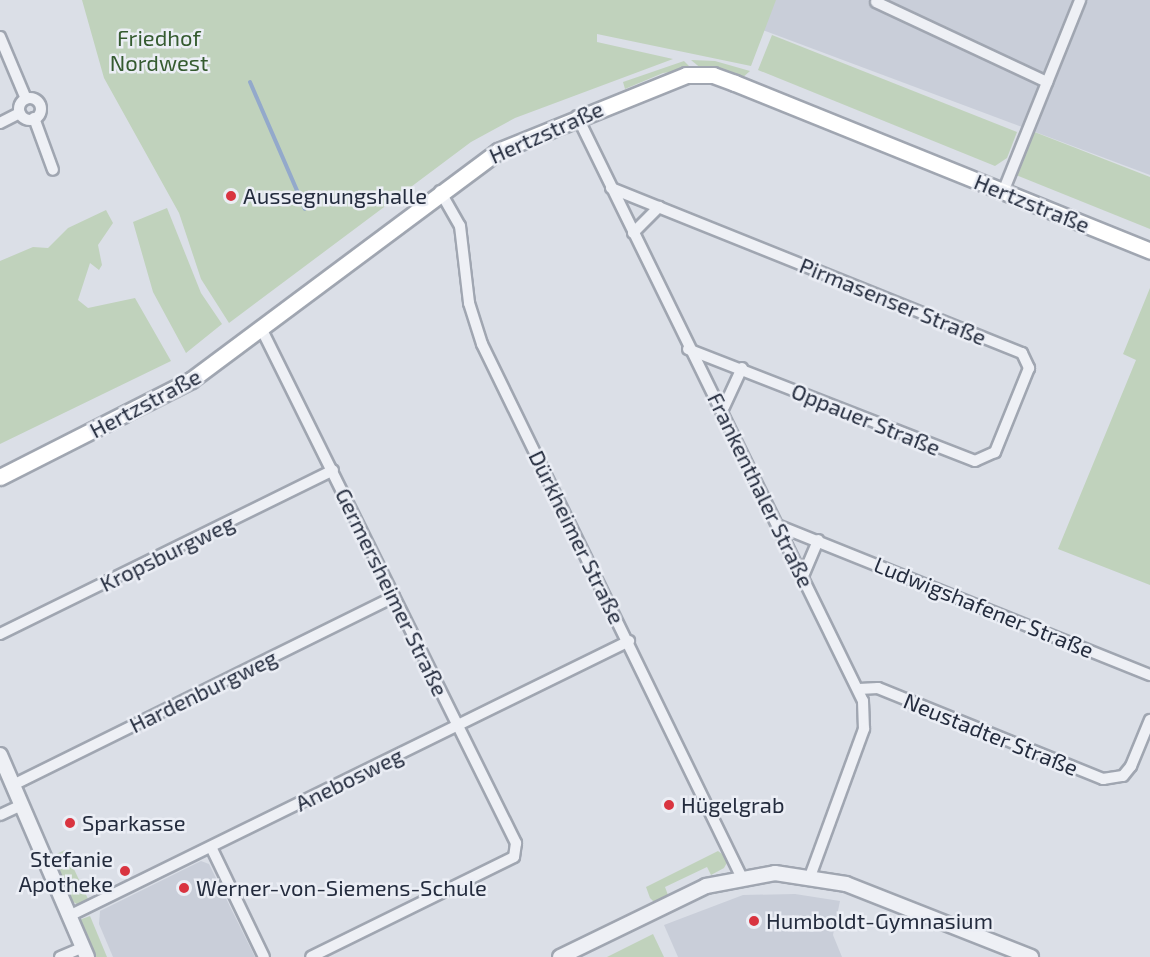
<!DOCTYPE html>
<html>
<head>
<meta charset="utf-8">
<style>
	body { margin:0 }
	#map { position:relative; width:1150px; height:957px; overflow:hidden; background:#dbdfe7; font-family:"Exo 2",sans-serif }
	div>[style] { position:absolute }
	.built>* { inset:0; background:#c9ced9 }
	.green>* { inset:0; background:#c0d2bc }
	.stream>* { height:4px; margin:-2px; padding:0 2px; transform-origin:2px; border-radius:2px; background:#93a9cb }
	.roads { filter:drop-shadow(2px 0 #a0a6b1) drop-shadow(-2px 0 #a0a6b1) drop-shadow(0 2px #a0a6b1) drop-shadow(0 -2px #a0a6b1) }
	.minor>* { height:10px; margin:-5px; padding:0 5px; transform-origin:5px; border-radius:5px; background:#eef0f5 }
	.minor>.ring { margin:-5px; padding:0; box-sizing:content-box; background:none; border:10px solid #eef0f5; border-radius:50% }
	.tertiary>* { height:14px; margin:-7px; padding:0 7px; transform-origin:7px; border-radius:7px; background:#eef0f5 }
	.secondary>* { height:15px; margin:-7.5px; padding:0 7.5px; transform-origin:7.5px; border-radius:7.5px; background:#fff }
	.dots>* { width:16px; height:16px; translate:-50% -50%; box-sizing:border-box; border:3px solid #ebeef5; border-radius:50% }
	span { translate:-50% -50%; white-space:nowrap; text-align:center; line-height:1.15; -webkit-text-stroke:5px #ebeef5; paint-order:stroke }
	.park-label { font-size:22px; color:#355b30 }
	.street-label { font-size:22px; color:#242c3e }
	.poi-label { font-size:22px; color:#242c3e }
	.left { translate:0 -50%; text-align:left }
	.right { translate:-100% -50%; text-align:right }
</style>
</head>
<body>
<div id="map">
	<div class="built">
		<div style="clip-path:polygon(762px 0,1150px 0,1150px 175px,752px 26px)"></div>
		<div style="clip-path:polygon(201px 861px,209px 864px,255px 957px,113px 957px,99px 924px,100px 911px)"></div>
		<div style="clip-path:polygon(795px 894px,840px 901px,833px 935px,842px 957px,678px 957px,664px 925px,743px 895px)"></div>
	</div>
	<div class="green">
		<div style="clip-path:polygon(82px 0,776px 0,751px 66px,597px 34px,597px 42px,673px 59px,515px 118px,471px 142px,229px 323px,201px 279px,179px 213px,104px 78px)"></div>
		<div style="clip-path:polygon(772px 35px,1017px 132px,1007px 158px,995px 166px,758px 70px)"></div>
		<div style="clip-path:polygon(691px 60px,715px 61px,750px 71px,741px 79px,703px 70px)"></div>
		<div style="clip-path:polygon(684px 61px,692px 69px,663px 73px,625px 89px,623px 82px)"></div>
		<div style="clip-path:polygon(1032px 131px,1150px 177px,1150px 229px,1016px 175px)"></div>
		<div style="clip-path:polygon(167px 208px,201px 293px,222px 324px,186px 353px,153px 292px,133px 222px)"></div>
		<div style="clip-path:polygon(106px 210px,113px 223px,98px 245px,102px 265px,99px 270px,90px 263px,78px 300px,88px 308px,135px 298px,171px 361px,0 444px,0 261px,33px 247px,48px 248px,68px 228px)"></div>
		<div style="clip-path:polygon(1150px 288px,1150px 585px,1058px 549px,1136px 360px,1123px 354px)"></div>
		<div style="clip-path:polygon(65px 850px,89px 901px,80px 906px,70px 900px,50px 857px)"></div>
		<div style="clip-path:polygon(718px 851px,729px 859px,724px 868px,711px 875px,707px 867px,665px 887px,668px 895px,654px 902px,650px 898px,646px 887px)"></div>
		<div style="clip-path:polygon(90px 916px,107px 957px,95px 957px,79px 920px)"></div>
		<div style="clip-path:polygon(653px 934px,664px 957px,607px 957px)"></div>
	</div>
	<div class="stream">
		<div style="left:250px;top:82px;width:138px;rotate:66.6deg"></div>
	</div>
	<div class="roads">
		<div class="minor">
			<div style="left:876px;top:2px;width:189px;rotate:25.1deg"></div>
			<div style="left:0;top:37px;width:67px;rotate:67.2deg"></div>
			<div class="ring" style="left:19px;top:98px;width:12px;height:12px"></div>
			<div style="left:577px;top:116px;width:651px;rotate:63.95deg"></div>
			<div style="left:863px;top:701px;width:28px;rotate:88deg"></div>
			<div style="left:864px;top:729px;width:154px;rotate:110.1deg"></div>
			<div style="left:34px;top:118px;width:55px;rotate:69.9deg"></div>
			<div style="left:0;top:123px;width:22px;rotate:-27deg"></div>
			<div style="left:611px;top:188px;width:443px;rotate:21.9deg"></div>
			<div style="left:1022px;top:353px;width:17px;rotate:65deg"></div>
			<div style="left:1029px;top:368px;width:91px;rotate:112deg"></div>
			<div style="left:995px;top:452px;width:22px;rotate:156deg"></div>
			<div style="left:975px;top:461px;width:308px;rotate:-158.7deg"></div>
			<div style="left:440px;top:191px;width:40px;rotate:60.3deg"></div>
			<div style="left:460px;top:226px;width:78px;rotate:83.3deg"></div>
			<div style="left:469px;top:303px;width:43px;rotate:72.4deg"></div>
			<div style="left:482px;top:344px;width:592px;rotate:64.04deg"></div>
			<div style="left:1003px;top:192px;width:207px;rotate:-68.1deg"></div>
			<div style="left:633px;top:233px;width:37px;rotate:-45deg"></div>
			<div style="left:261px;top:328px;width:575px;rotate:63.66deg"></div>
			<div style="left:516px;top:843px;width:14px;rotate:98deg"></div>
			<div style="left:514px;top:857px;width:226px;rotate:153.8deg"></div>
			<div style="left:724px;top:407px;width:43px;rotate:-65.2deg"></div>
			<div style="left:779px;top:526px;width:400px;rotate:21.9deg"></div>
			<div style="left:803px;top:576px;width:39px;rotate:-67deg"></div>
			<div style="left:0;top:634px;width:371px;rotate:-26.2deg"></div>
			<div style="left:859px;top:689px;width:19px;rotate:-3deg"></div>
			<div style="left:878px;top:688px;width:243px;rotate:22deg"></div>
			<div style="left:1103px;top:779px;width:20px;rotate:-9deg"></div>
			<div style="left:1123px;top:776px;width:13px;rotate:-51deg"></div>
			<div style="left:1131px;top:766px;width:50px;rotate:-67.6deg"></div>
			<div style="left:13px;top:785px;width:425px;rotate:-26.3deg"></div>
			<div style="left:0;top:815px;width:23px;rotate:-25deg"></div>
			<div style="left:211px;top:847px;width:122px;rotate:64.3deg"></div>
			<div style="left:69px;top:916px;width:624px;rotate:-26.15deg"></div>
			<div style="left:60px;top:957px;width:25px;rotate:-23deg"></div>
		</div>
		<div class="tertiary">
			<div style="left:0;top:755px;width:220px;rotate:66.7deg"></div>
			<div style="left:560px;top:957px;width:162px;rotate:-25.9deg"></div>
			<div style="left:706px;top:886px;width:70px;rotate:-10.7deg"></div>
			<div style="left:775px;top:873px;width:72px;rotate:8.8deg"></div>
			<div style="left:846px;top:884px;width:199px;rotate:21.5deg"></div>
		</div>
		<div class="secondary">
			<div style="left:0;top:477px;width:214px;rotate:-26.9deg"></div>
			<div style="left:191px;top:380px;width:383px;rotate:-36.7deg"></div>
			<div style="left:498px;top:151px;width:203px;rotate:-22deg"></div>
			<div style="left:686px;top:75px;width:27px"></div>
			<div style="left:713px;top:75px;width:23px;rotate:20deg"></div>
			<div style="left:735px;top:83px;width:448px;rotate:22deg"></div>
		</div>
	</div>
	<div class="dots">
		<div style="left:231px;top:196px;background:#d93440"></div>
		<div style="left:669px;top:805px;background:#d93440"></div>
		<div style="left:70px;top:823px;background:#d93440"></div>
		<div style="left:125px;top:871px;background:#d93440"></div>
		<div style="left:184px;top:888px;background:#d93440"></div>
		<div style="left:754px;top:921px;background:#d93440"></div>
	</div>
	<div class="park-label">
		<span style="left:159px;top:50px">Friedhof<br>Nordwest</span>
	</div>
	<div class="street-label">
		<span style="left:546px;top:132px;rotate:-24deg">Hertzstraße</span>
		<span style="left:1032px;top:203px;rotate:22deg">Hertzstraße</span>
		<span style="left:893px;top:301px;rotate:22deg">Pirmasenser Straße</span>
		<span style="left:145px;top:403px;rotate:-28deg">Hertzstraße</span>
		<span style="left:866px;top:419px;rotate:22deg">Oppauer Straße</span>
		<span style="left:761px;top:490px;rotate:64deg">Frankenthaler Straße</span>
		<span style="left:577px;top:537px;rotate:64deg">Dürkheimer Straße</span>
		<span style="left:167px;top:553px;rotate:-26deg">Kropsburgweg</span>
		<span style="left:392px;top:592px;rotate:64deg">Germersheimer Straße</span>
		<span style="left:984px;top:607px;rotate:22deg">Ludwigshafener Straße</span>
		<span style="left:203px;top:691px;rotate:-26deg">Hardenburgweg</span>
		<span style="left:991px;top:734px;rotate:22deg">Neustadter Straße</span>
		<span style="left:349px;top:779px;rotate:-26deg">Anebosweg</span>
	</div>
	<div class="poi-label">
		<span class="left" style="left:243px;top:196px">Aussegnungshalle</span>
		<span class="left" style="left:681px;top:805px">Hügelgrab</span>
		<span class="left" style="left:82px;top:823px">Sparkasse</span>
		<span class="right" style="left:113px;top:871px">Stefanie<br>Apotheke</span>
		<span class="left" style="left:196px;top:888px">Werner-von-Siemens-Schule</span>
		<span class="left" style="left:766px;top:921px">Humboldt-Gymnasium</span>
	</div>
</div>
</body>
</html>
